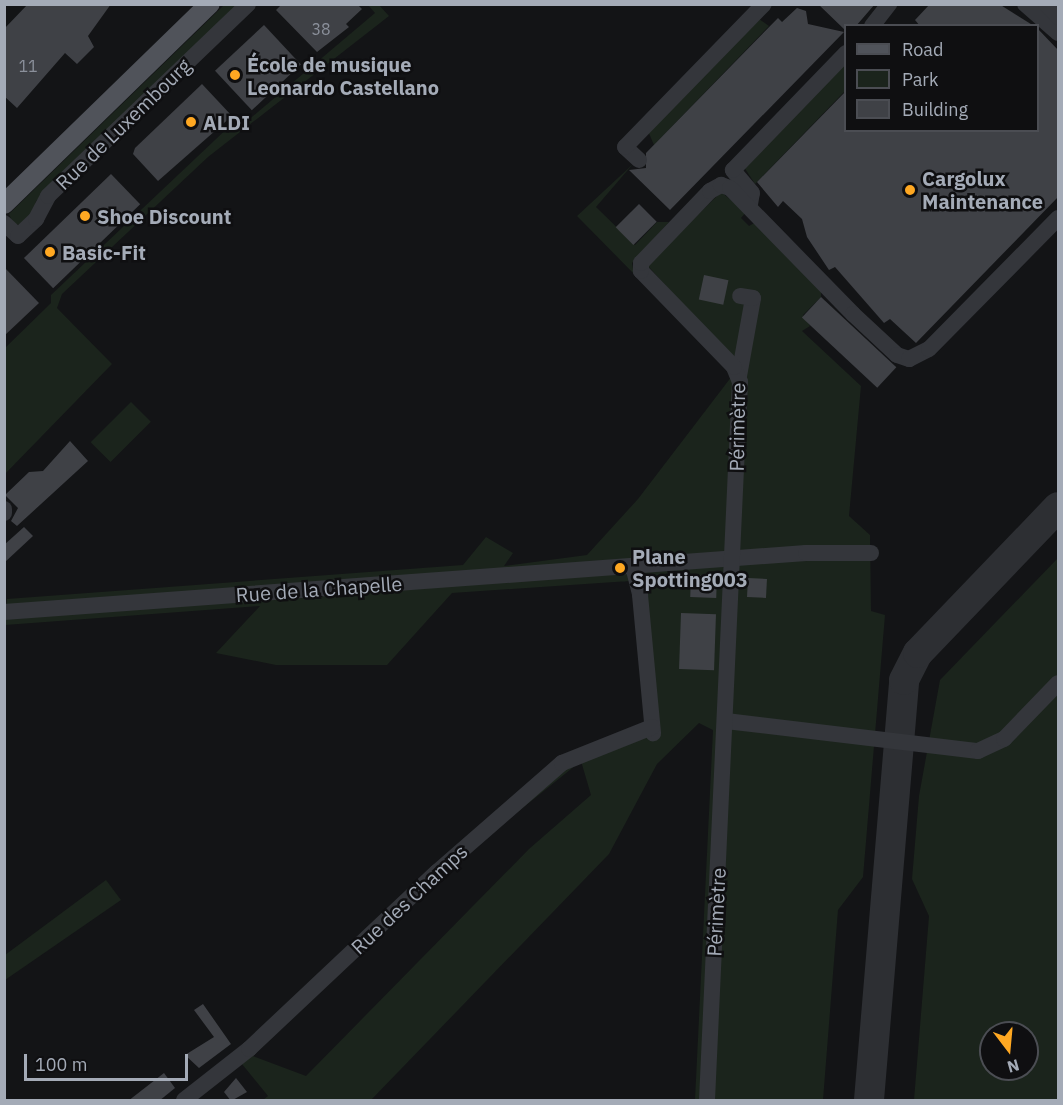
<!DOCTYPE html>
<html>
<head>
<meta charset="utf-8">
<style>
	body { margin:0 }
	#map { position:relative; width:1063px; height:1105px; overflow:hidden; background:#131416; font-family:"IBM Plex Sans",sans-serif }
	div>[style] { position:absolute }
	.green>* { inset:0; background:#1b241c; transform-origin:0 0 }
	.taxiway>* { height:30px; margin:-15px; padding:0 15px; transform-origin:15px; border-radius:15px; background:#2d2f33 }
	.building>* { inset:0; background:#3f4146; transform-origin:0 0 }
	.minor>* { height:16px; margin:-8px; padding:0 8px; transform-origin:8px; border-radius:8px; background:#34363b }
	.major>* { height:20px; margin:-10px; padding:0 10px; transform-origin:10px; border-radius:10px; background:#50535a }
	.dots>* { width:16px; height:16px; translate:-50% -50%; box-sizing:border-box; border:3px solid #0f0f11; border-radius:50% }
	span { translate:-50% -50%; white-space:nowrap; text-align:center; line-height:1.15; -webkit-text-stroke:5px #0f0f11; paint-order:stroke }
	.number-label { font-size:16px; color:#8b909b }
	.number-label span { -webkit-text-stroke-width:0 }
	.poi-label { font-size:20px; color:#a4abb7; font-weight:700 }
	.left { translate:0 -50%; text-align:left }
	.street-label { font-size:20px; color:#a4abb7 }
	.frame { position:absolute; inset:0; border:6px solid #a4abb7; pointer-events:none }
	.legend { position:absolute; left:844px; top:24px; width:195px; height:108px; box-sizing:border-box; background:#0f0f11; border:2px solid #4b4d53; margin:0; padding:8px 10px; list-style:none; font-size:18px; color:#a4abb7 }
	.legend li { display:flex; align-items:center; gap:12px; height:30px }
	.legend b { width:30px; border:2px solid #4b4d53 }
	.north { position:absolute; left:979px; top:1021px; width:60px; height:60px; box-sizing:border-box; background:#0f0f11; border:2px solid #4b4d53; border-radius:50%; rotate:164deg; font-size:16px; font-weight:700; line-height:24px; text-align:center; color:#a4abb7 }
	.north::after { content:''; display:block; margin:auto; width:21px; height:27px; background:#ffa822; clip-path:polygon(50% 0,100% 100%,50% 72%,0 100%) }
	.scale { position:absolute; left:24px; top:1054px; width:164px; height:27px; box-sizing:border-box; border:3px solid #a4abb7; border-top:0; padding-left:8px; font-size:18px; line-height:21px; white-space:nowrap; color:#a4abb7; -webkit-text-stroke:4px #0f0f11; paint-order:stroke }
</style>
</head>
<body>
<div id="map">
	<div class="green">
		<div style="clip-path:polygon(224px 5px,238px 5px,36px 201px,33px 215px,21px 225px,13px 224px,9px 214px)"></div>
		<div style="clip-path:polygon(368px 5px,379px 5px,389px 16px,208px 157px,62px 294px,57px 308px,112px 364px,5px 474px,5px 348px,51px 303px,51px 295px,234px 122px,240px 127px,375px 13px)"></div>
		<div style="clip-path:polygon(759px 19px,769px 26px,654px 145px,648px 131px)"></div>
		<div style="clip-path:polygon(845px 62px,845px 91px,755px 184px,744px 167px)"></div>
		<div style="clip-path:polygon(633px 164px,596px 207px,635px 245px,657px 222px,669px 222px,632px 263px,634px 274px,577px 216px)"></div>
		<div style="clip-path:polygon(evenodd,721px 192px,746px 212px,741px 218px,749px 226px,756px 222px,821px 284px,821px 297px,803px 315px,810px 326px,802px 331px,861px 386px,849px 516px,870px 535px,871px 611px,885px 615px,863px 877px,838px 910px,823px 1100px,695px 1100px,713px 730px,699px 723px,657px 764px,609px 854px,371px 1100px,263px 1100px,268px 1096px,242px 1064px,306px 1001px,528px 794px,563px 766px,652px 727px,655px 716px,644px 580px,452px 593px,387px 665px,276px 665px,216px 653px,260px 606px,5px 625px,7px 599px,463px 565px,486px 537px,513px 553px,504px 566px,587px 555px,638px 499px,732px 376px,744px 371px,647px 265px,721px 192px,581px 761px,591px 795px,529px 849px,306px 1076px,253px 1056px,452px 865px,581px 761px)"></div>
		<div style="left:131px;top:402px;width:28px;height:57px;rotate:45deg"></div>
		<div style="clip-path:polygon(evenodd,1058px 558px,1058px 1100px,914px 1100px,929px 916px,912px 879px,919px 796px,940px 680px,1058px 558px,991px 1033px,1027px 1033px,1027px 1069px,991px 1069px,991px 1033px)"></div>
		<div style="clip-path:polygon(106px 880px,121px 900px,5px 980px,5px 955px)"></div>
	</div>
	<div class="taxiway">
		<div style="left:869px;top:1100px;width:421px;rotate:-85.2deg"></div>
		<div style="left:904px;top:680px;width:30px;rotate:-63deg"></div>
		<div style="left:918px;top:653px;width:202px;rotate:-46.2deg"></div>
	</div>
	<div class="building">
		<div style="clip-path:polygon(28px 4px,111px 4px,88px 36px,94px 47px,77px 64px,65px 53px,17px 108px,4px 96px,4px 29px)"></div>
		<div style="clip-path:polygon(282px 4px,357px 4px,362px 9px,346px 24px,349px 27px,317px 52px,276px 10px)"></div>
		<div style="clip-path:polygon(818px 4px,875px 4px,856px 26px,846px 26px,846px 31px)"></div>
		<div style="clip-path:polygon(930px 4px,999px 4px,1034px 26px,920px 26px,915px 20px)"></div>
		<div style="clip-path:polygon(797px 8px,806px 11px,808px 24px,844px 32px,670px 210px,629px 170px,646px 168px,646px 153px,778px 18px,782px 22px)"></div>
		<div style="left:264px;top:25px;width:54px;height:67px;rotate:47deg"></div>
		<div style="clip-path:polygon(1038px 29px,1059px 51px,1059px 196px,916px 343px,890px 319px,884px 323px,835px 267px,829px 270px,807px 237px,802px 219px,783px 201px,778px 207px,757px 182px,846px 91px,846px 130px,1038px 130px)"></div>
		<div style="clip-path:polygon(202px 84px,232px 116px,158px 181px,133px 154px,135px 148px)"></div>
		<div style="left:111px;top:174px;width:42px;height:121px;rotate:46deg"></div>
		<div style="left:639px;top:204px;width:25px;height:33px;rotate:45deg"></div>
		<div style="clip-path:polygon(4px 267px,39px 303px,4px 336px)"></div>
		<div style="left:704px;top:275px;width:25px;height:25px;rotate:12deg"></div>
		<div style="left:821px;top:297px;width:103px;height:28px;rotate:43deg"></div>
		<div style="clip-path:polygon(70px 441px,88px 461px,17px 526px,11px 521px,18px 508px,5px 495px,29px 472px,43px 471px)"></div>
		<div style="clip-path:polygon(24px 527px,33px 536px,4px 563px,4px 545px)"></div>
		<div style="left:691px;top:575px;width:26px;height:22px;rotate:2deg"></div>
		<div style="left:748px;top:578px;width:19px;height:19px;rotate:3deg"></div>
		<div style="left:681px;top:613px;width:35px;height:56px;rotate:2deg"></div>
		<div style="clip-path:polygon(203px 1004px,231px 1044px,199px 1068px,185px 1055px,214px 1037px,194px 1010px)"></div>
		<div style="clip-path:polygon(164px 1073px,175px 1088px,159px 1101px,128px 1101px)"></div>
		<div style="clip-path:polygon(236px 1078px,247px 1092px,231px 1101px,224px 1092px)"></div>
	</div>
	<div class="minor">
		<div style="left:1025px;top:4px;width:44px;rotate:41.3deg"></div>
		<div style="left:1046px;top:4px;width:18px;rotate:47deg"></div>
		<div style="left:872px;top:26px;width:28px;rotate:-52deg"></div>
		<div style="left:639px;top:160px;width:19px;rotate:-137deg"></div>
		<div style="left:625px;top:147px;width:199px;rotate:-45.8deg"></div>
		<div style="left:750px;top:204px;width:11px;rotate:-80deg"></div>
		<div style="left:752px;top:193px;width:30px;rotate:-130deg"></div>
		<div style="left:733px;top:170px;width:163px;rotate:-46deg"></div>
		<div style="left:4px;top:223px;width:19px;rotate:43deg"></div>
		<div style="left:18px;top:236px;width:25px;rotate:-43deg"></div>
		<div style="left:36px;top:219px;width:26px;rotate:-62deg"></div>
		<div style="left:48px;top:196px;width:277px;rotate:-43.8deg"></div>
		<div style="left:739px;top:376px;width:79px;rotate:-79.8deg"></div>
		<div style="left:753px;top:298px;width:13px;rotate:-171deg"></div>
		<div style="left:4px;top:509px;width:4px;rotate:90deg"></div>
		<div style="left:633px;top:566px;width:30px;rotate:76deg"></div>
		<div style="left:640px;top:595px;width:139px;rotate:84.6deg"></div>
		<div style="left:4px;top:612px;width:804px;rotate:-4.21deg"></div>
		<div style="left:806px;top:553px;width:65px"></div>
		<div style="left:726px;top:721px;width:254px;rotate:6.8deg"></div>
		<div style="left:978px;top:751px;width:29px;rotate:-25deg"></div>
		<div style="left:1004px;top:739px;width:78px;rotate:-46deg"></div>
		<div style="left:184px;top:1100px;width:83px;rotate:-38.1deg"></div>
		<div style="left:249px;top:1049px;width:258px;rotate:-43.3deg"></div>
		<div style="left:437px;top:872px;width:166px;rotate:-41.1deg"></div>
		<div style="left:562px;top:763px;width:97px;rotate:-21.8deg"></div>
		<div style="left:707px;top:1100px;width:719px;rotate:-87.37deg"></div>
		<div style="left:740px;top:382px;width:16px;rotate:-112deg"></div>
		<div style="left:734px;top:367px;width:134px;rotate:-134.1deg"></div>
		<div style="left:641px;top:271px;width:8px;rotate:-90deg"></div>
		<div style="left:641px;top:263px;width:100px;rotate:-46.2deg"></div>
		<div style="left:710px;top:191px;width:13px;rotate:-29deg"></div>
		<div style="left:721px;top:185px;width:9px;rotate:18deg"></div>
		<div style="left:730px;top:188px;width:176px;rotate:45.7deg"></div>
		<div style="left:853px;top:314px;width:60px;rotate:43deg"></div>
		<div style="left:897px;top:355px;width:13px;rotate:18deg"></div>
		<div style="left:909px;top:359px;width:22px;rotate:-27deg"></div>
		<div style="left:929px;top:349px;width:184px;rotate:-45.4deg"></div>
	</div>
	<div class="major">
		<div style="left:4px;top:204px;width:287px;rotate:-44.2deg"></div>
	</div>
	<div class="dots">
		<div style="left:235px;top:75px;background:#ffa822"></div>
		<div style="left:191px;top:122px;background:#ffa822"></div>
		<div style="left:910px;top:190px;background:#ffa822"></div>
		<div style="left:85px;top:216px;background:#ffa822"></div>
		<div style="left:50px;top:252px;background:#ffa822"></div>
		<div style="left:620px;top:568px;background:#ffa822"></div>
	</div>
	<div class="number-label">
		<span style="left:321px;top:29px">38</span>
		<span style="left:28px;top:66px">11</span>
	</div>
	<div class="poi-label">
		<span class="left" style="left:247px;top:76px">École de musique<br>Leonardo Castellano</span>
		<span class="left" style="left:203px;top:122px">ALDI</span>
		<span class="left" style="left:922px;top:190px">Cargolux<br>Maintenance</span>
		<span class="left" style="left:97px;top:216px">Shoe Discount</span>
		<span class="left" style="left:62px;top:252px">Basic-Fit</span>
		<span class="left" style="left:632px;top:568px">Plane<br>Spotting003</span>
	</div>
	<div class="street-label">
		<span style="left:123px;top:124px;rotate:-44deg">Rue de Luxembourg</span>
		<span style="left:737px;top:427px;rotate:-89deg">Périmètre</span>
		<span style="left:319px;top:589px;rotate:-4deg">Rue de la Chapelle</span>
		<span style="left:409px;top:899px;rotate:-43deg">Rue des Champs</span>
		<span style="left:716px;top:912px;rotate:-87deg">Périmètre</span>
	</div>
	<div class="frame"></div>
	<ul class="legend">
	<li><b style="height:8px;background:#50535a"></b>Road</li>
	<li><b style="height:16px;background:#1b241c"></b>Park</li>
	<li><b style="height:16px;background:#3f4146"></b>Building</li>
	</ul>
	<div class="north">N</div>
	<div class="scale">100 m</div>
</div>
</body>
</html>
